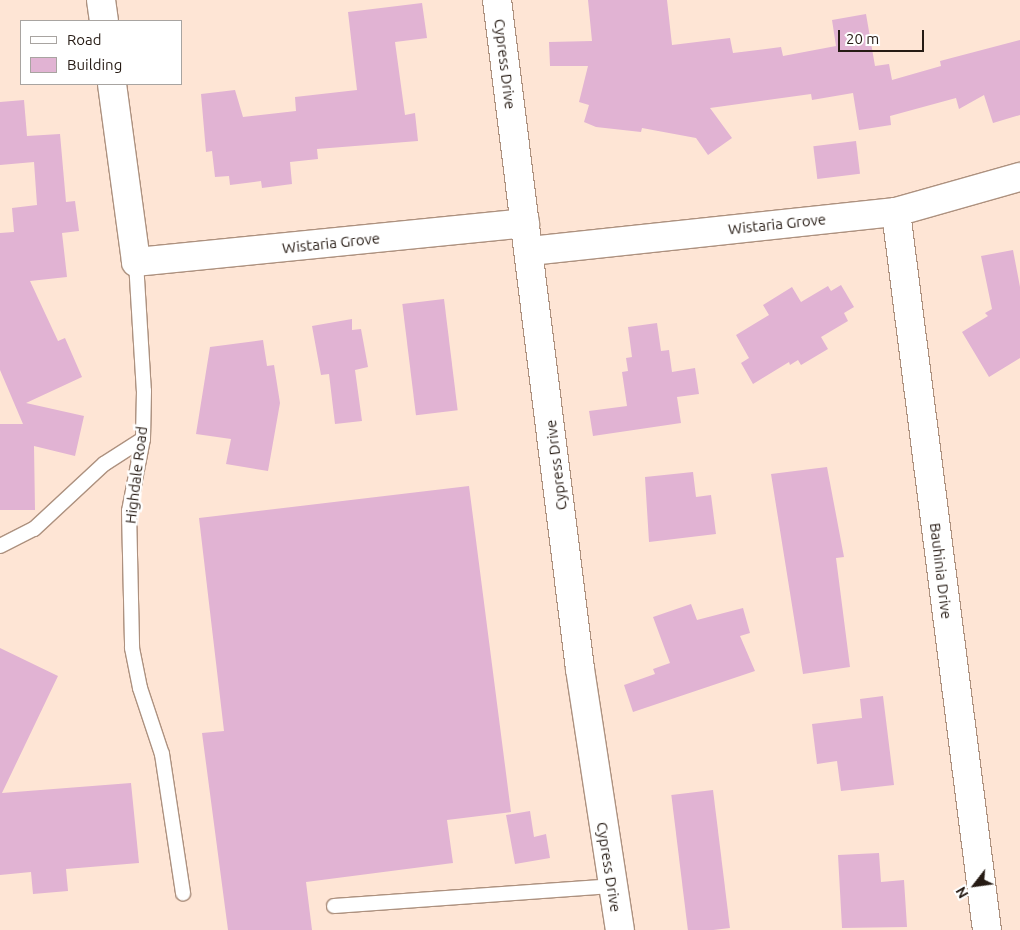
<!DOCTYPE html>
<html>
<head>
<meta charset="utf-8">
<style>
	body { margin:0 }
	#map { position:relative; width:1020px; height:930px; overflow:hidden; background:#fee5d5; font-family:Ubuntu,sans-serif }
	div>[style] { position:absolute }
	.building>* { inset:0; background:#e1b3d3; transform-origin:0 0 }
	.roads { filter:drop-shadow(1px 0 #ad917f) drop-shadow(-1px 0 #ad917f) drop-shadow(0 1px #ad917f) drop-shadow(0 -1px #ad917f) }
	.lane>* { height:14px; margin:-7px; padding:0 7px; transform-origin:7px; border-radius:7px; background:#fff }
	.street>* { height:28px; margin:-14px; padding:0 14px; transform-origin:14px; border-radius:14px; background:#fff }
	span { translate:-50% -50%; white-space:nowrap; text-align:center; line-height:1.15; -webkit-text-stroke:5px #fff; paint-order:stroke }
	.street-label { font-size:15px; color:#261b14 }
	.legend { position:absolute; left:20px; top:20px; width:162px; height:65px; box-sizing:border-box; background:#fff; border:1px solid #a8a4a1; margin:0; padding:6px 9px; list-style:none; font-size:15px; color:#261b14 }
	.legend li { display:flex; align-items:center; gap:10px; height:25px }
	.legend b { width:25px; border:1px solid #a8a4a1 }
	.north { position:absolute; left:950px; top:860px; width:50px; height:50px; -webkit-text-stroke:4px #fff; paint-order:stroke; rotate:240deg; font-size:14px; font-weight:700; line-height:20px; text-align:center; color:#261b14 }
	.north::after { content:''; display:block; margin:auto; width:18px; height:22px; background:#261b14; clip-path:polygon(50% 0,100% 100%,50% 72%,0 100%) }
	.scale { position:absolute; left:838px; top:30px; width:86px; height:22px; box-sizing:border-box; border:2px solid #261b14; border-top:0; padding-left:6px; font-size:15px; line-height:18px; white-space:nowrap; color:#261b14; -webkit-text-stroke:4px #fff; paint-order:stroke }
</style>
</head>
<body>
<div id="map">
	<div class="building">
		<div style="clip-path:polygon(588px 0,667px 0,672px 45px,730px 38px,733px 53px,781px 47px,783px 56px,836px 46px,832px 20px,866px 14px,875px 66px,889px 64px,892px 80px,941px 66px,940px 61px,1020px 40px,1020px 115px,993px 123px,984px 95px,959px 109px,956px 98px,890px 116px,891px 125px,859px 130px,853px 93px,812px 100px,811px 94px,710px 108px,732px 138px,708px 155px,696px 138px,642px 128px,641px 132px,596px 127px,584px 122px,589px 105px,579px 102px,588px 66px,550px 66px,549px 42px,592px 41px)"></div>
		<div style="clip-path:polygon(422px 3px,427px 38px,395px 42px,405px 115px,415px 113px,418px 141px,317px 149px,318px 159px,290px 162px,292px 184px,262px 188px,261px 181px,230px 185px,229px 176px,215px 177px,212px 151px,206px 152px,201px 94px,235px 90px,243px 117px,296px 111px,295px 97px,357px 90px,348px 12px)"></div>
		<div style="clip-path:polygon(24px 100px,27px 136px,60px 134px,66px 202px,75px 201px,79px 231px,62px 233px,67px 277px,30px 281px,58px 341px,65px 338px,82px 377px,26px 403px,84px 416px,75px 456px,34px 446px,35px 510px,0 510px,0 424px,23px 424px,0 370px,0 233px,14px 232px,12px 208px,37px 205px,34px 162px,0 165px,0 102px)"></div>
		<div style="left:856px;top:141px;width:33px;height:43px;rotate:83deg"></div>
		<div style="clip-path:polygon(1013px 250px,1020px 287px,1020px 358px,989px 377px,962px 332px,988px 316px,985px 313px,992px 309px,981px 256px)"></div>
		<div style="clip-path:polygon(841px 285px,854px 307px,844px 313px,848px 321px,821px 337px,828px 349px,801px 365px,798px 360px,790px 365px,789px 362px,753px 384px,741px 363px,749px 358px,736px 335px,769px 315px,763px 305px,792px 287px,801px 302px,828px 286px,831px 291px)"></div>
		<div style="left:444px;top:299px;width:112px;height:42px;rotate:83deg"></div>
		<div style="clip-path:polygon(352px 319px,352px 330px,361px 329px,368px 367px,355px 370px,362px 421px,335px 424px,329px 374px,321px 375px,312px 326px)"></div>
		<div style="clip-path:polygon(657px 323px,661px 351px,669px 350px,672px 372px,695px 368px,699px 394px,677px 397px,681px 423px,593px 436px,589px 411px,627px 406px,622px 372px,628px 371px,626px 358px,632px 357px,628px 327px)"></div>
		<div style="clip-path:polygon(263px 340px,267px 366px,274px 365px,280px 403px,268px 471px,226px 464px,231px 439px,196px 434px,210px 347px)"></div>
		<div style="clip-path:polygon(827px 467px,844px 557px,836px 558px,850px 667px,803px 674px,771px 474px)"></div>
		<div style="clip-path:polygon(693px 472px,696px 497px,711px 495px,716px 534px,649px 542px,645px 477px)"></div>
		<div style="clip-path:polygon(469px 486px,511px 812px,447px 820px,453px 863px,306px 882px,312px 930px,228px 930px,202px 733px,224px 731px,199px 518px)"></div>
		<div style="clip-path:polygon(691px 604px,697px 620px,743px 608px,750px 633px,740px 636px,755px 671px,633px 712px,624px 685px,655px 674px,653px 669px,670px 663px,653px 617px)"></div>
		<div style="clip-path:polygon(0 648px,58px 676px,2px 793px,131px 783px,139px 863px,66px 869px,68px 891px,33px 894px,31px 872px,0 875px)"></div>
		<div style="clip-path:polygon(883px 696px,894px 785px,841px 791px,837px 761px,817px 764px,812px 724px,862px 718px,860px 699px)"></div>
		<div style="left:713px;top:790px;width:139px;height:42px;rotate:83deg"></div>
		<div style="clip-path:polygon(530px 811px,534px 837px,546px 834px,550px 858px,515px 864px,506px 815px)"></div>
		<div style="clip-path:polygon(879px 853px,881px 882px,904px 880px,907px 927px,842px 928px,838px 855px)"></div>
	</div>
	<div class="roads">
		<div class="lane">
			<div style="left:136px;top:262px;width:129px;rotate:86.5deg"></div>
			<div style="left:144px;top:391px;width:48px;rotate:91.2deg"></div>
			<div style="left:143px;top:439px;width:73px;rotate:101deg"></div>
			<div style="left:129px;top:511px;width:137px;rotate:88.7deg"></div>
			<div style="left:132px;top:648px;width:41px;rotate:78.7deg"></div>
			<div style="left:140px;top:688px;width:70px;rotate:71.6deg"></div>
			<div style="left:162px;top:754px;width:141px;rotate:81.4deg"></div>
			<div style="left:0;top:546px;width:38px;rotate:-27deg"></div>
			<div style="left:34px;top:529px;width:96px;rotate:-42.9deg"></div>
			<div style="left:104px;top:464px;width:46px;rotate:-32.7deg"></div>
			<div style="left:334px;top:906px;width:278px;rotate:-4.1deg"></div>
		</div>
		<div class="street">
			<div style="left:101px;top:0;width:21px;rotate:82deg"></div>
			<div style="left:497px;top:0;width:674px;rotate:82.93deg"></div>
			<div style="left:580px;top:669px;width:264px;rotate:81.3deg"></div>
			<div style="left:112px;top:84px;width:180px;rotate:82.3deg"></div>
			<div style="left:136px;top:262px;width:391px;rotate:-5.7deg"></div>
			<div style="left:896px;top:212px;width:724px;rotate:82.78deg"></div>
			<div style="left:530px;top:251px;width:368px;rotate:-6.1deg"></div>
			<div style="left:896px;top:212px;width:129px;rotate:-15.8deg"></div>
		</div>
	</div>
	<div class="street-label">
		<span style="left:505px;top:64px;rotate:83deg">Cypress Drive</span>
		<span style="left:777px;top:224px;rotate:-6deg">Wistaria Grove</span>
		<span style="left:331px;top:243px;rotate:-6deg">Wistaria Grove</span>
		<span style="left:556px;top:465px;rotate:-97deg">Cypress Drive</span>
		<span style="left:136px;top:475px;rotate:-83deg">Highdale Road</span>
		<span style="left:941px;top:571px;rotate:83deg">Bauhinia Drive</span>
		<span style="left:609px;top:867px;rotate:81deg">Cypress Drive</span>
	</div>
	<ul class="legend">
	<li><b style="height:6px;background:#fff"></b>Road</li>
	<li><b style="height:14px;background:#e1b3d3"></b>Building</li>
	</ul>
	<div class="north">N</div>
	<div class="scale">20 m</div>
</div>
</body>
</html>
